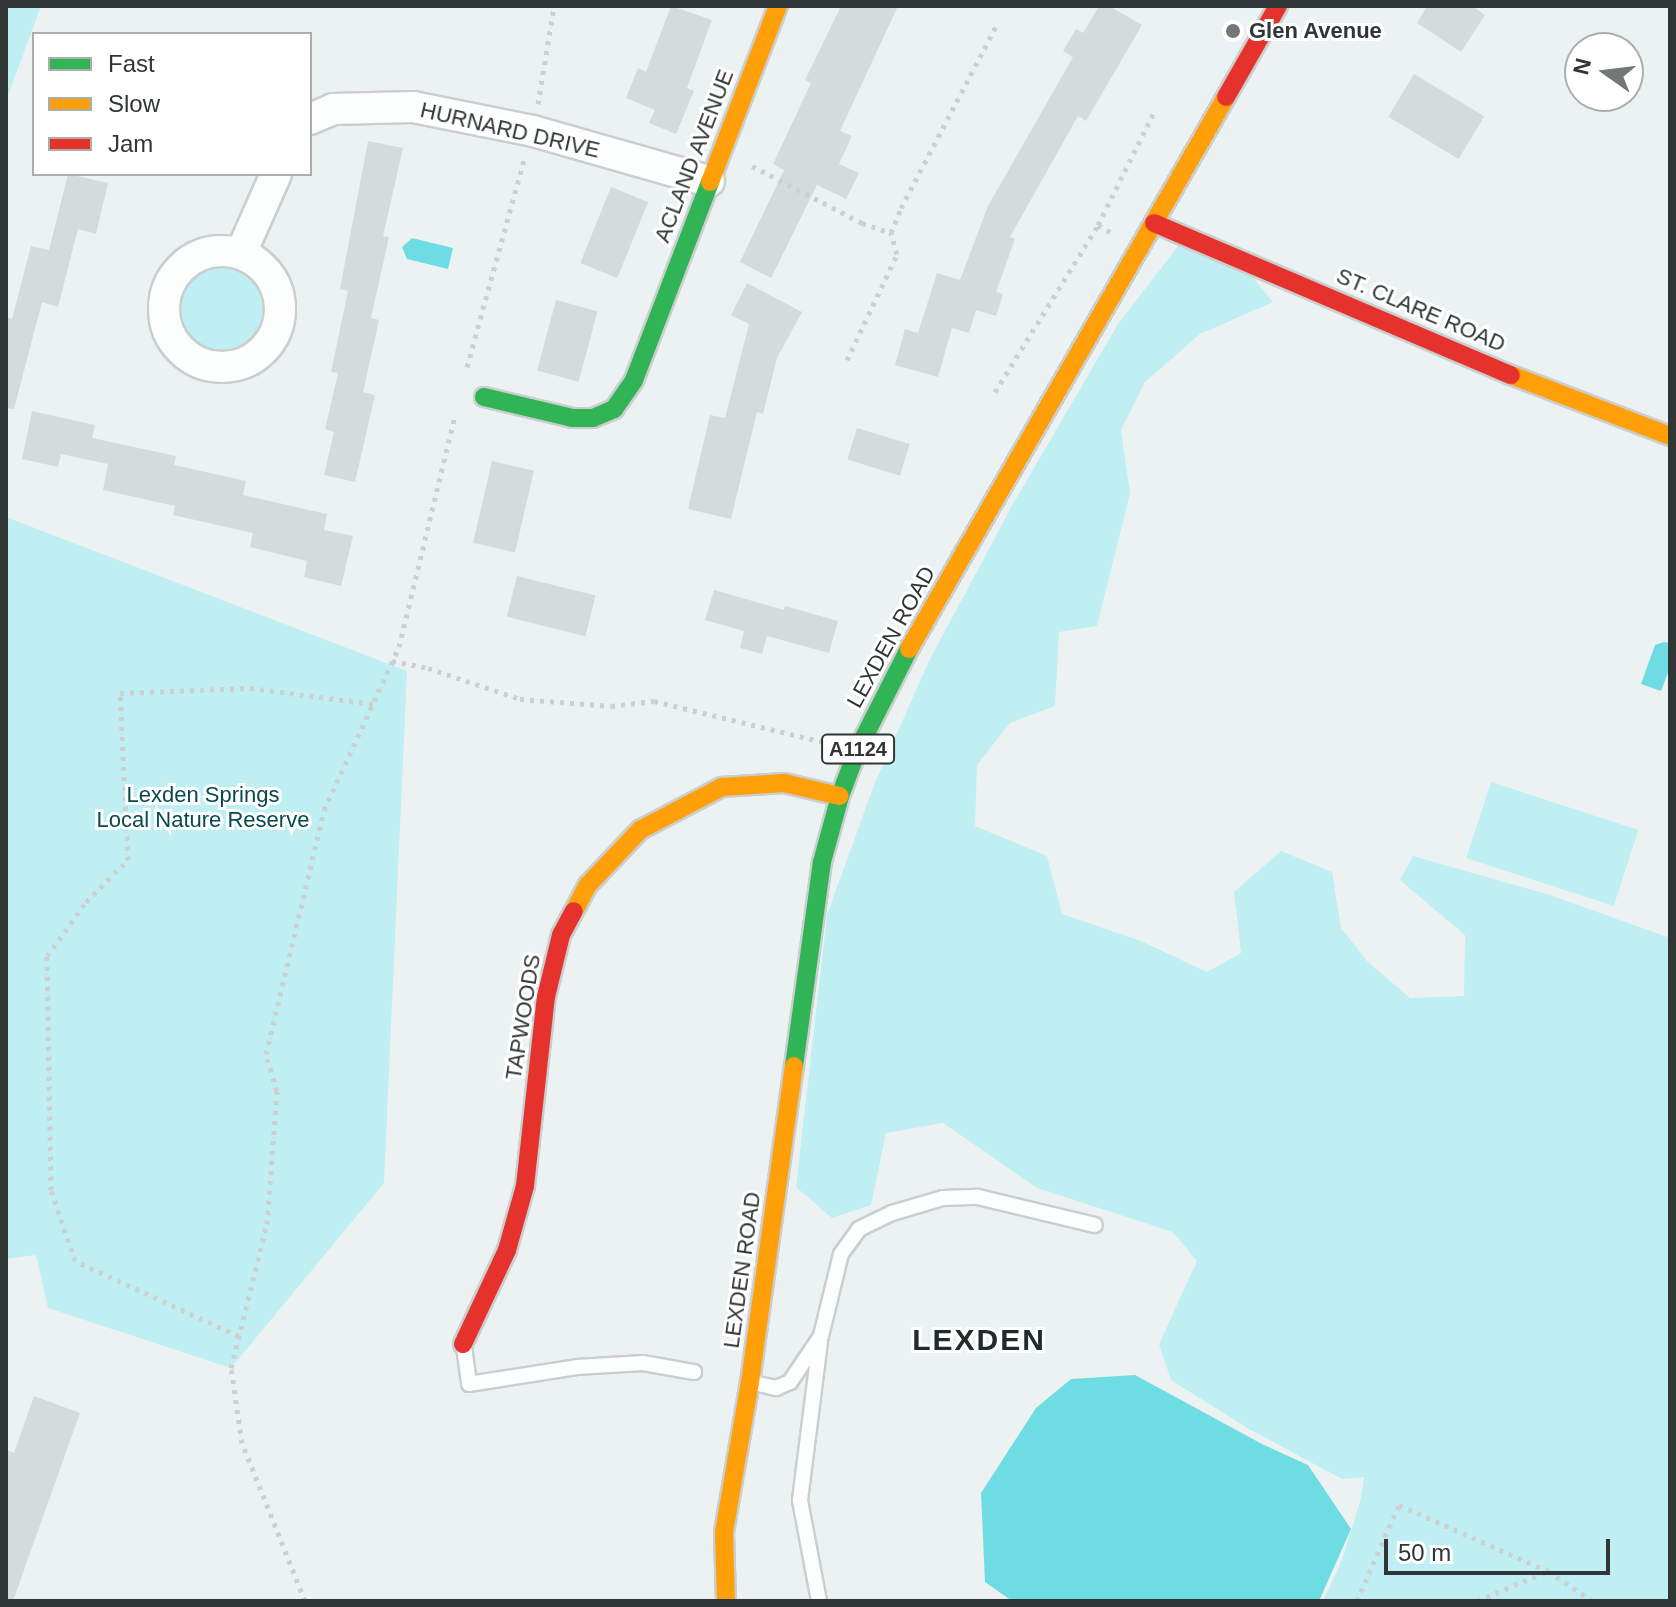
<!DOCTYPE html>
<html>
<head>
<meta charset="utf-8">
<style>
	body { margin:0 }
	#map { position:relative; width:1676px; height:1607px; overflow:hidden; background:#ecf2f2; font-family:Helvetica,sans-serif }
	div>[style] { position:absolute }
	.green>* { inset:0; background:#bfeff2; transform-origin:0 0 }
	.round { border-radius:50% }
	.water>* { inset:0; background:#6edde3 }
	.building>* { inset:0; background:#d5dada; transform-origin:0 0 }
	.path>* { height:5px; margin-top:-2.5px; transform-origin:0; background:repeating-linear-gradient(90deg,#cdd0d0 0 4px,transparent 0 10px) }
	.roads { filter:drop-shadow(2px 0 #cacece) drop-shadow(-2px 0 #cacece) drop-shadow(0 2px #cacece) drop-shadow(0 -2px #cacece) }
	.lane>* { height:14px; margin:-7px; padding:0 7px; transform-origin:7px; border-radius:7px; background:#fcfdfd }
	.street>* { height:30px; margin:-15px; padding:0 15px; transform-origin:15px; border-radius:15px; background:#fcfdfd }
	.street>.ring { margin:-15px; padding:0; box-sizing:content-box; background:none; border:30px solid #fcfdfd; border-radius:50% }
	.fast>* { height:18px; margin:-9px; padding:0 9px; transform-origin:9px; border-radius:9px; background:#30b455 }
	.slow>* { height:18px; margin:-9px; padding:0 9px; transform-origin:9px; border-radius:9px; background:#ff9f0a }
	.jam>* { height:18px; margin:-9px; padding:0 9px; transform-origin:9px; border-radius:9px; background:#e5322d }
	.dots>* { width:22px; height:22px; translate:-50% -50%; box-sizing:border-box; border:4px solid #fff; border-radius:50% }
	span { translate:-50% -50%; white-space:nowrap; text-align:center; line-height:1.15; -webkit-text-stroke:6px #fff; paint-order:stroke }
	.shield-label span { padding:2px 6px; background:#fff; border:2px solid; border-radius:6px; -webkit-text-stroke-width:0 }
	.shield-label { font-size:20px; color:#303535; font-weight:700 }
	.poi-label { font-size:22px; color:#303535; font-weight:700 }
	.left { translate:0 -50%; text-align:left }
	.street-label { font-size:22px; color:#303535 }
	.park-label { font-size:22px; color:#054a4e }
	.district-label { font-size:30px; color:#222b2c; font-weight:700; letter-spacing:2px }
	.frame { position:absolute; inset:0; border:8px solid #303535; pointer-events:none }
	.legend { position:absolute; left:32px; top:32px; width:280px; height:144px; box-sizing:border-box; background:#fff; border:2px solid #acaeae; margin:0; padding:10px 14px; list-style:none; font-size:24px; color:#303535 }
	.legend li { display:flex; align-items:center; gap:16px; height:40px }
	.legend b { width:40px; border:2px solid #acaeae }
	.north { position:absolute; left:1564px; top:32px; width:80px; height:80px; box-sizing:border-box; background:#fff; border:2px solid #acaeae; border-radius:50%; rotate:284deg; font-size:22px; font-weight:700; line-height:32px; text-align:center; color:#303535 }
	.north::after { content:''; display:block; margin:auto; width:28px; height:36px; background:#727777; clip-path:polygon(50% 0,100% 100%,50% 72%,0 100%) }
	.scale { position:absolute; left:1384px; top:1539px; width:226px; height:36px; box-sizing:border-box; border:4px solid #303535; border-top:0; padding-left:10px; font-size:24px; line-height:28px; white-space:nowrap; color:#303535; -webkit-text-stroke:6px #fff; paint-order:stroke }
</style>
</head>
<body>
<div id="map">
	<div class="green">
		<div style="clip-path:polygon(6px 6px,41px 6px,6px 101px)"></div>
		<div style="clip-path:polygon(1179px 245px,1245px 268px,1273px 302px,1200px 334px,1145px 382px,1121px 430px,1130px 494px,1097px 626px,1059px 632px,1055px 706px,1010px 723px,977px 765px,975px 826px,1047px 856px,1062px 914px,1141px 941px,1207px 972px,1241px 953px,1234px 892px,1281px 851px,1332px 872px,1341px 928px,1368px 962px,1410px 998px,1464px 996px,1465px 935px,1400px 880px,1413px 856px,1550px 895px,1670px 938px,1670px 1601px,1323px 1601px,1342px 1560px,1361px 1498px,1364px 1477px,1342px 1479px,1249px 1429px,1171px 1380px,1159px 1344px,1197px 1261px,1173px 1232px,1037px 1188px,943px 1123px,886px 1133px,871px 1205px,832px 1218px,796px 1187px,827px 915px,874px 785px,929px 661px,1013px 504px,1118px 324px)"></div>
		<div class="round" style="left:172px;top:259px;width:98px;height:98px"></div>
		<div style="clip-path:polygon(6px 517px,407px 671px,384px 1183px,231px 1368px,48px 1308px,36px 1255px,6px 1259px)"></div>
		<div style="left:1491px;top:782px;width:155px;height:80px;rotate:18deg"></div>
	</div>
	<div class="water">
		<div style="clip-path:polygon(412px 238px,453px 248px,448px 269px,407px 259px,402px 247px)"></div>
		<div style="clip-path:polygon(1664px 642px,1670px 643px,1670px 667px,1661px 691px,1641px 684px,1655px 645px)"></div>
		<div style="clip-path:polygon(1135px 1375px,1262px 1444px,1308px 1465px,1351px 1529px,1319px 1601px,1012px 1601px,985px 1582px,981px 1493px,1036px 1408px,1071px 1379px)"></div>
	</div>
	<div class="building">
		<div style="clip-path:polygon(671px 6px,712px 20px,687px 88px,694px 91px,676px 134px,649px 123px,655px 110px,626px 98px,638px 68px,646px 72px)"></div>
		<div style="clip-path:polygon(841px 6px,898px 6px,840px 131px,852px 136px,839px 164px,859px 173px,846px 199px,817px 185px,771px 278px,740px 262px,784px 170px,773px 164px,811px 83px,805px 80px)"></div>
		<div style="clip-path:polygon(1099px 6px,1109px 6px,1142px 25px,1086px 121px,1078px 116px,1010px 237px,1015px 239px,996px 292px,1003px 294px,996px 316px,976px 310px,969px 333px,952px 328px,938px 377px,895px 365px,905px 329px,918px 333px,937px 273px,960px 280px,988px 206px,1073px 57px,1063px 51px,1076px 29px,1083px 33px)"></div>
		<div style="clip-path:polygon(1427px 6px,1472px 6px,1485px 15px,1461px 52px,1417px 23px)"></div>
		<div style="left:1414px;top:74px;width:82px;height:50px;rotate:31deg"></div>
		<div style="clip-path:polygon(368px 141px,403px 148px,383px 236px,389px 237px,371px 318px,379px 320px,363px 392px,375px 395px,355px 482px,324px 475px,334px 432px,325px 429px,338px 373px,331px 372px,348px 291px,340px 289px)"></div>
		<div style="clip-path:polygon(68px 174px,108px 183px,96px 234px,78px 229px,58px 307px,42px 302px,14px 409px,6px 408px,6px 317px,12px 319px,31px 246px,49px 250px)"></div>
		<div style="left:611px;top:187px;width:40px;height:82px;rotate:22deg"></div>
		<div style="clip-path:polygon(747px 283px,802px 312px,777px 358px,763px 414px,757px 412px,731px 519px,688px 509px,710px 415px,725px 418px,749px 324px,731px 315px)"></div>
		<div style="left:556px;top:300px;width:43px;height:73px;rotate:15deg"></div>
		<div style="clip-path:polygon(32px 411px,95px 425px,92px 438px,176px 456px,174px 465px,246px 481px,243px 495px,327px 514px,324px 530px,353px 536px,341px 586px,304px 577px,307px 561px,250px 547px,253px 533px,173px 515px,175px 506px,103px 490px,108px 464px,61px 454px,58px 467px,22px 459px)"></div>
		<div style="left:857px;top:428px;width:55px;height:33px;rotate:17deg"></div>
		<div style="left:492px;top:461px;width:43px;height:84px;rotate:13deg"></div>
		<div style="left:517px;top:576px;width:81px;height:42px;rotate:14deg"></div>
		<div style="clip-path:polygon(714px 590px,784px 610px,785px 606px,838px 621px,829px 653px,767px 636px,762px 654px,740px 648px,744px 631px,705px 620px)"></div>
		<div style="clip-path:polygon(34px 1396px,80px 1413px,13px 1601px,6px 1601px,6px 1450px,14px 1453px)"></div>
	</div>
	<div class="path">
		<div style="left:538px;top:104px;width:99px;rotate:-80.7deg"></div>
		<div style="left:752px;top:166px;width:124px;rotate:27.4deg"></div>
		<div style="left:862px;top:223px;width:31px;rotate:19deg"></div>
		<div style="left:1098px;top:225px;width:126px;rotate:-63.6deg"></div>
		<div style="left:847px;top:360px;width:117px;rotate:-64.7deg"></div>
		<div style="left:897px;top:254px;width:22px;rotate:-106deg"></div>
		<div style="left:891px;top:233px;width:27px;rotate:-68deg"></div>
		<div style="left:901px;top:208px;width:208px;rotate:-62.4deg"></div>
		<div style="left:467px;top:367px;width:218px;rotate:-74.6deg"></div>
		<div style="left:995px;top:392px;width:196px;rotate:-58.3deg"></div>
		<div style="left:1098px;top:225px;width:14px;rotate:30deg"></div>
		<div style="left:392px;top:661px;width:37px;rotate:11deg"></div>
		<div style="left:428px;top:668px;width:97px;rotate:18.6deg"></div>
		<div style="left:520px;top:699px;width:91px;rotate:4.4deg"></div>
		<div style="left:611px;top:706px;width:43px;rotate:-6.6deg"></div>
		<div style="left:654px;top:701px;width:174px;rotate:13.6deg"></div>
		<div style="left:239px;top:1336px;width:180px;rotate:-155.4deg"></div>
		<div style="left:75px;top:1261px;width:75px;rotate:-108.7deg"></div>
		<div style="left:51px;top:1190px;width:234px;rotate:-91deg"></div>
		<div style="left:47px;top:956px;width:67px;rotate:-54.2deg"></div>
		<div style="left:86px;top:902px;width:59px;rotate:-45deg"></div>
		<div style="left:128px;top:860px;width:167px;rotate:-92.7deg"></div>
		<div style="left:120px;top:693px;width:130px;rotate:-2.2deg"></div>
		<div style="left:250px;top:688px;width:124px;rotate:7.4deg"></div>
		<div style="left:305px;top:1601px;width:170px;rotate:-111.7deg"></div>
		<div style="left:242px;top:1443px;width:76px;rotate:-98.3deg"></div>
		<div style="left:231px;top:1368px;width:148px;rotate:-76deg"></div>
		<div style="left:267px;top:1224px;width:133px;rotate:-85.7deg"></div>
		<div style="left:277px;top:1091px;width:39px;rotate:-107deg"></div>
		<div style="left:266px;top:1054px;width:251px;rotate:-76.6deg"></div>
		<div style="left:324px;top:810px;width:179px;rotate:-65.3deg"></div>
		<div style="left:399px;top:647px;width:239px;rotate:-76.4deg"></div>
		<div style="left:1357px;top:1601px;width:105px;rotate:-66.4deg"></div>
		<div style="left:1399px;top:1505px;width:163px;rotate:23.9deg"></div>
		<div style="left:1548px;top:1571px;width:53px;rotate:34.3deg"></div>
		<div style="left:1477px;top:1601px;width:77px;rotate:-22.9deg"></div>
	</div>
	<div class="roads">
		<div class="lane">
			<div style="left:464px;top:1347px;width:37px;rotate:82deg"></div>
			<div style="left:469px;top:1384px;width:109px;rotate:-8.9deg"></div>
			<div style="left:577px;top:1367px;width:66px;rotate:-3.5deg"></div>
			<div style="left:643px;top:1363px;width:52px;rotate:10deg"></div>
			<div style="left:754px;top:1383px;width:23px;rotate:13deg"></div>
			<div style="left:776px;top:1388px;width:15px;rotate:-23deg"></div>
			<div style="left:790px;top:1382px;width:55px;rotate:-56deg"></div>
			<div style="left:821px;top:1336px;width:84px;rotate:-76.3deg"></div>
			<div style="left:841px;top:1254px;width:31px;rotate:-54deg"></div>
			<div style="left:859px;top:1229px;width:37px;rotate:-26deg"></div>
			<div style="left:892px;top:1213px;width:53px;rotate:-16.4deg"></div>
			<div style="left:943px;top:1198px;width:35px;rotate:-2deg"></div>
			<div style="left:978px;top:1197px;width:120px;rotate:13.5deg"></div>
			<div style="left:819px;top:1601px;width:103px;rotate:-100.7deg"></div>
			<div style="left:800px;top:1500px;width:160px;rotate:-82.8deg"></div>
		</div>
		<div class="street">
			<div style="left:310px;top:119px;width:25px;rotate:-23deg"></div>
			<div style="left:333px;top:109px;width:80px;rotate:-1.4deg"></div>
			<div style="left:413px;top:107px;width:122px;rotate:11.3deg"></div>
			<div style="left:533px;top:131px;width:183px;rotate:15.9deg"></div>
			<div class="ring" style="left:164px;top:251px;width:86px;height:86px"></div>
			<div style="left:241px;top:253px;width:86px;rotate:-66.1deg"></div>
		</div>
		<div class="fast">
			<div style="left:484px;top:397px;width:90px;rotate:13.4deg"></div>
			<div style="left:572px;top:418px;width:21px"></div>
			<div style="left:593px;top:418px;width:23px;rotate:-23deg"></div>
			<div style="left:614px;top:409px;width:35px;rotate:-55deg"></div>
			<div style="left:634px;top:380px;width:212px;rotate:-69deg"></div>
			<div style="left:794px;top:1066px;width:206px;rotate:-82.2deg"></div>
			<div style="left:822px;top:862px;width:68px;rotate:-74.7deg"></div>
			<div style="left:840px;top:796px;width:48px;rotate:-69.3deg"></div>
			<div style="left:857px;top:751px;width:114px;rotate:-63deg"></div>
		</div>
		<div class="slow">
			<div style="left:710px;top:182px;width:189px;rotate:-68.9deg"></div>
			<div style="left:1511px;top:375px;width:170px;rotate:21deg"></div>
			<div style="left:909px;top:649px;width:637px;rotate:-60.13deg"></div>
			<div style="left:574px;top:911px;width:30px;rotate:-62deg"></div>
			<div style="left:588px;top:885px;width:76px;rotate:-46.6deg"></div>
			<div style="left:640px;top:830px;width:93px;rotate:-27.7deg"></div>
			<div style="left:722px;top:787px;width:62px;rotate:-3.7deg"></div>
			<div style="left:784px;top:783px;width:57px;rotate:13.1deg"></div>
			<div style="left:726px;top:1601px;width:69px;rotate:-91.7deg"></div>
			<div style="left:724px;top:1532px;width:152px;rotate:-80.2deg"></div>
			<div style="left:750px;top:1382px;width:319px;rotate:-82.1deg"></div>
		</div>
		<div class="jam">
			<div style="left:1226px;top:97px;width:105px;rotate:-60.3deg"></div>
			<div style="left:1154px;top:223px;width:388px;rotate:23.1deg"></div>
			<div style="left:463px;top:1344px;width:104px;rotate:-64.9deg"></div>
			<div style="left:507px;top:1250px;width:66px;rotate:-74.3deg"></div>
			<div style="left:525px;top:1186px;width:190px;rotate:-83.7deg"></div>
			<div style="left:546px;top:997px;width:64px;rotate:-76.4deg"></div>
			<div style="left:561px;top:935px;width:27px;rotate:-62deg"></div>
		</div>
	</div>
	<div class="dots">
		<div style="left:1233px;top:31px;background:#727777"></div>
	</div>
	<div class="shield-label">
		<span style="left:858px;top:749px">A1124</span>
	</div>
	<div class="poi-label">
		<span class="left" style="left:1249px;top:31px">Glen Avenue</span>
	</div>
	<div class="street-label">
		<span style="left:510px;top:130px;rotate:13deg">HURNARD DRIVE</span>
		<span style="left:694px;top:156px;rotate:-69deg">ACLAND AVENUE</span>
		<span style="left:1421px;top:310px;rotate:23deg">ST. CLARE ROAD</span>
		<span style="left:891px;top:637px;rotate:-61deg">LEXDEN ROAD</span>
		<span style="left:523px;top:1017px;rotate:-81deg">TAPWOODS</span>
		<span style="left:742px;top:1270px;rotate:-82deg">LEXDEN ROAD</span>
	</div>
	<div class="park-label">
		<span style="left:203px;top:807px">Lexden Springs<br>Local Nature Reserve</span>
	</div>
	<div class="district-label">
		<span style="left:979px;top:1340px">LEXDEN</span>
	</div>
	<div class="frame"></div>
	<ul class="legend">
	<li><b style="height:10px;background:#30b455"></b>Fast</li>
	<li><b style="height:10px;background:#ff9f0a"></b>Slow</li>
	<li><b style="height:10px;background:#e5322d"></b>Jam</li>
	</ul>
	<div class="north">N</div>
	<div class="scale">50 m</div>
</div>
</body>
</html>
